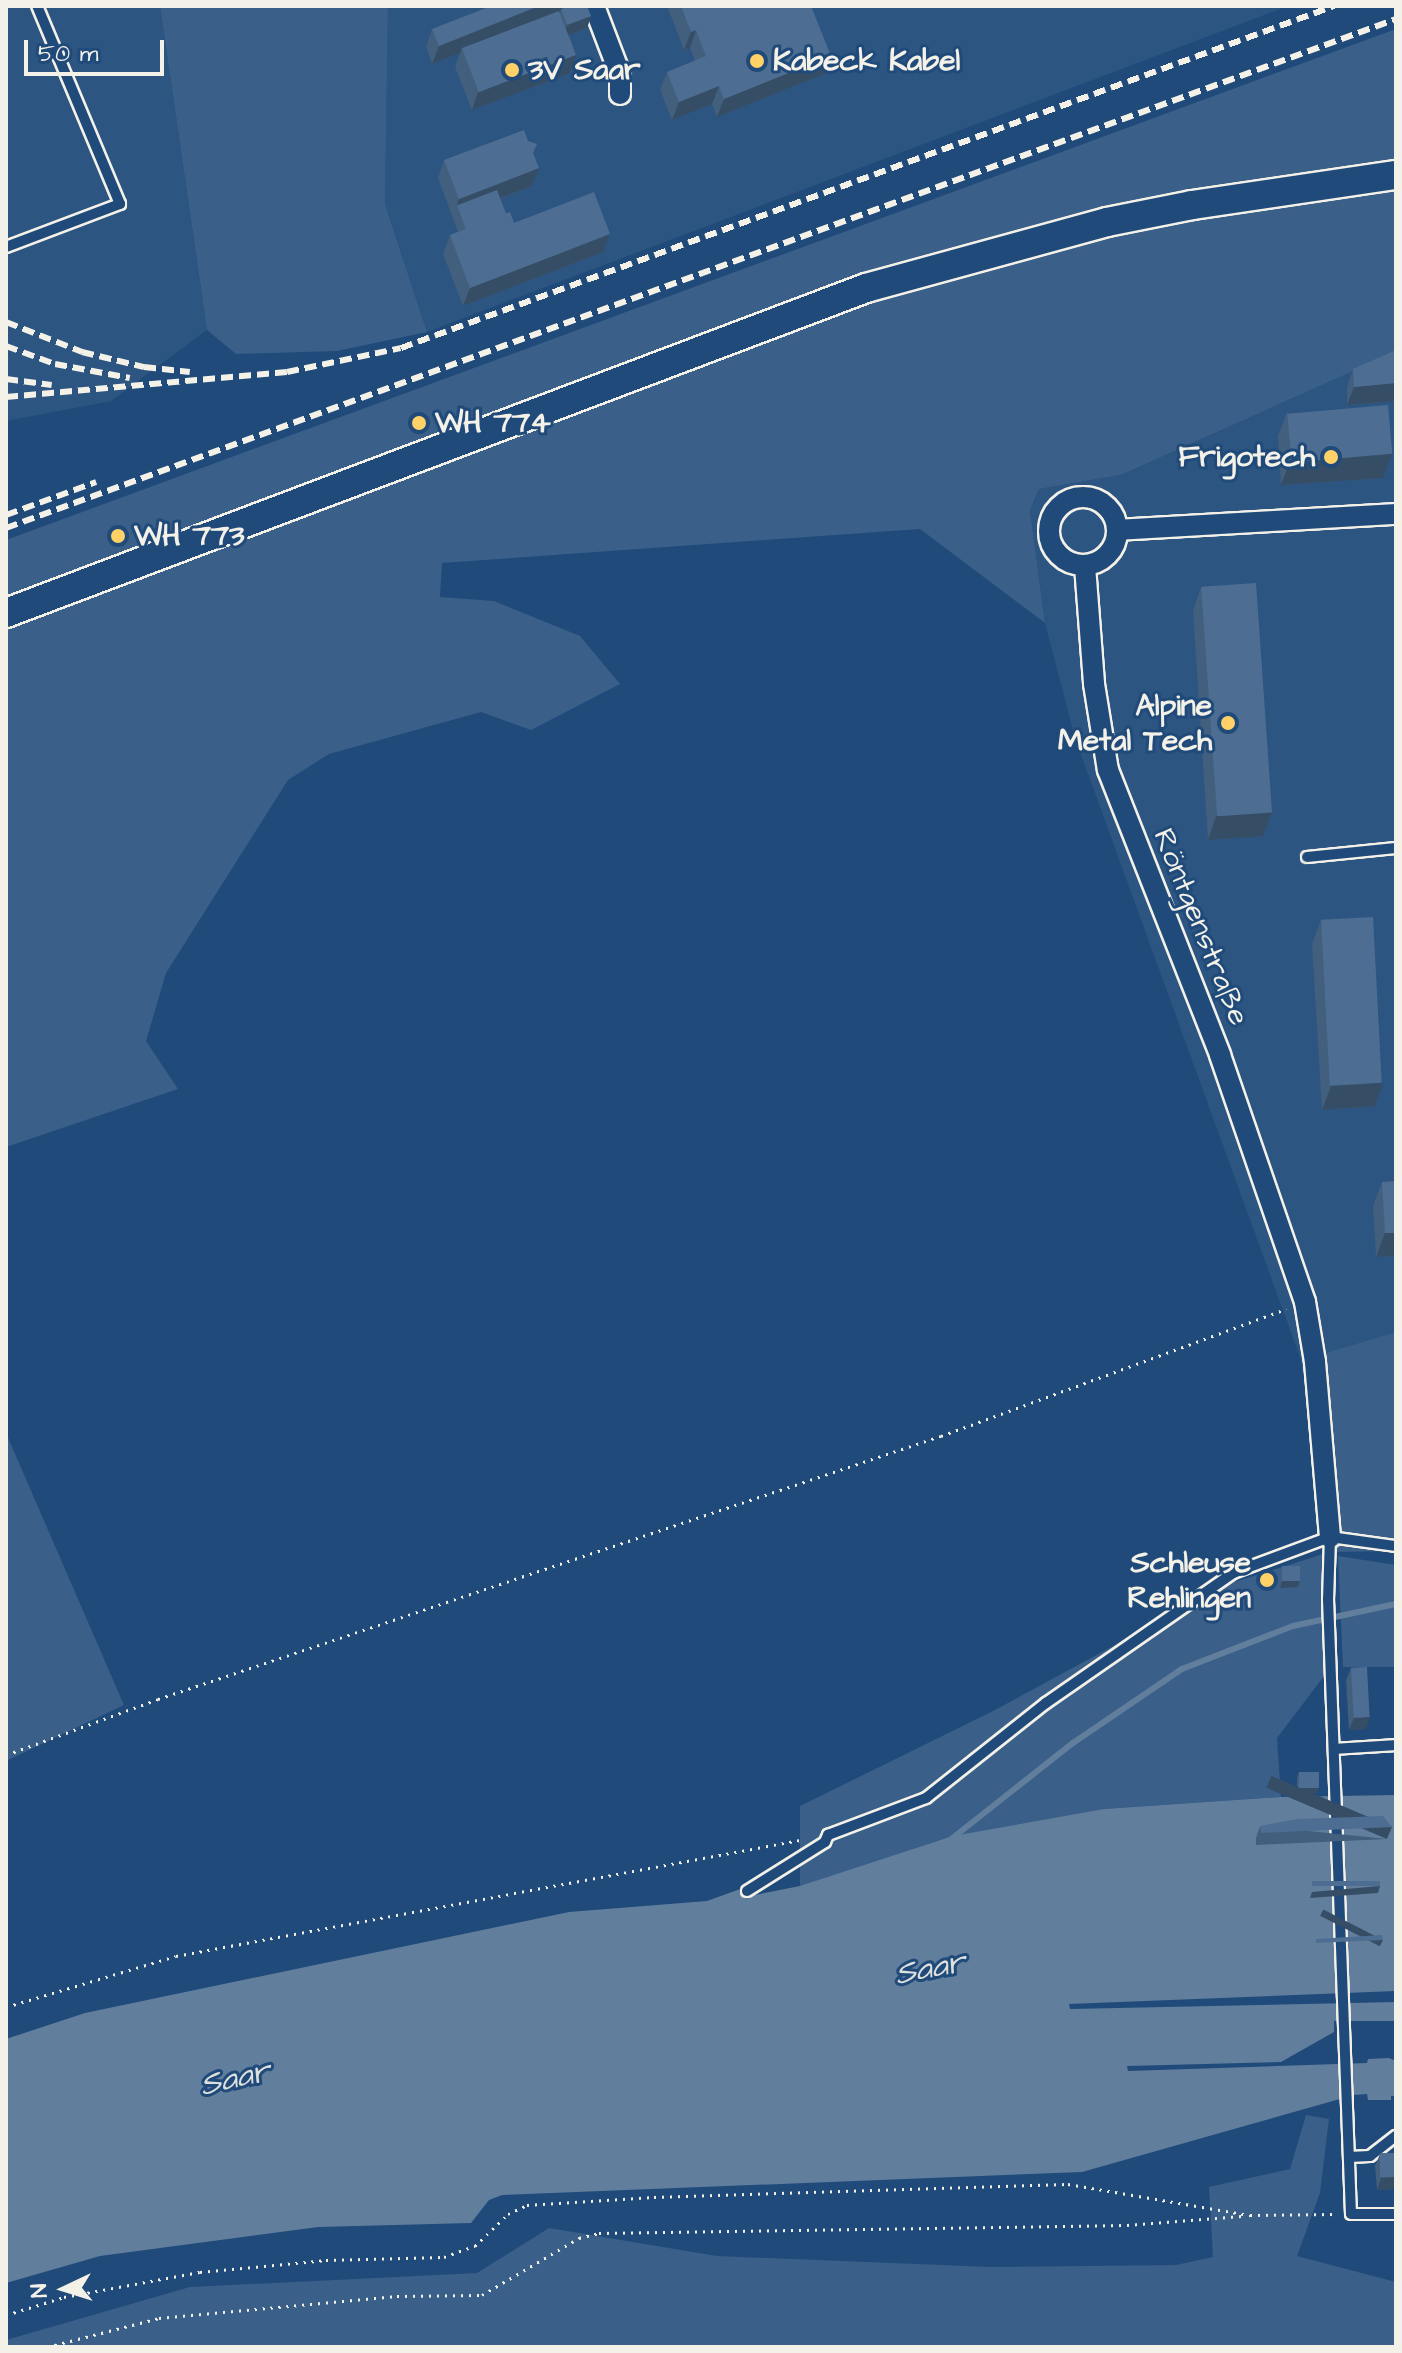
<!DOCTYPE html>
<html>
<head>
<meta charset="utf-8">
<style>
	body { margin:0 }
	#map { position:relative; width:1402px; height:2353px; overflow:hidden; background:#1f4a7a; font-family:"Architects Daughter",sans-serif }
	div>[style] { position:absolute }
	.built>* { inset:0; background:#2d5581 }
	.green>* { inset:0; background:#3a5f88 }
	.water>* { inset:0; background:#627e9d }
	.stream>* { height:6px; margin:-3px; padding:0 3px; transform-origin:3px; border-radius:3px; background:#627e9d }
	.path>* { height:3px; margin-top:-1.5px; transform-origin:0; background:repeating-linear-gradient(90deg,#f4f1e8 0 2px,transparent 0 8px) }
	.roads { filter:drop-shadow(2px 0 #f4f1e8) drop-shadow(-2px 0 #f4f1e8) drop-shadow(0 2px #f4f1e8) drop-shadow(0 -2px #f4f1e8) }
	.service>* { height:10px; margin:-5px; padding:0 5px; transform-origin:5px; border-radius:5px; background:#1f4a7a }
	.minor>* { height:20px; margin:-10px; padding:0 10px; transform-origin:10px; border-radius:10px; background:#1f4a7a }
	.minor>.ring { margin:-10px; padding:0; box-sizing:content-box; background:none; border:20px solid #1f4a7a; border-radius:50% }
	.secondary>* { height:28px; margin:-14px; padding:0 14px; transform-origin:14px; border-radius:14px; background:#1f4a7a }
	.rail>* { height:6px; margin-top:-3px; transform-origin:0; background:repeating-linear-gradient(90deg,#f4f1e8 0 12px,transparent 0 18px) }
	.wall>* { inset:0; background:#425f7e }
	.shaded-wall>* { inset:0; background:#364d66; transform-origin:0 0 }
	.building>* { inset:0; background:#4d6e92; transform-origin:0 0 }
	.dots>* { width:22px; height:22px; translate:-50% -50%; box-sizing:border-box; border:4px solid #1f4a7a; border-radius:50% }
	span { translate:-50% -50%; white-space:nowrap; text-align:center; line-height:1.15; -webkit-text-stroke:6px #1f4a7a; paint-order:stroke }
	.poi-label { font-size:30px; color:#f4f1e8; font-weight:700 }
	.left { translate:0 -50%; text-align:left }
	.right { translate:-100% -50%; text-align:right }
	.street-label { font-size:30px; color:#f4f1e8 }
	.water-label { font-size:32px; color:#dee0dd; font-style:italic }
	.frame { position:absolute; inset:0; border:8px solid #f4f1e8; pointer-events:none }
	.north { position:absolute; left:24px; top:2249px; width:80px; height:80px; -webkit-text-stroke:6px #1f4a7a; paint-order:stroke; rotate:266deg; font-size:22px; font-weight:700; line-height:32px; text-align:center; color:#f4f1e8 }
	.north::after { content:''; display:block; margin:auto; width:28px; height:36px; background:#f4f1e8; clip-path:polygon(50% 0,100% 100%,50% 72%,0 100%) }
	.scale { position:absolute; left:24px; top:40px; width:140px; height:36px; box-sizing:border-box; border:4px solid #f4f1e8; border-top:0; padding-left:10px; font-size:24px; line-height:28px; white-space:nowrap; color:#f4f1e8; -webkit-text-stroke:6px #1f4a7a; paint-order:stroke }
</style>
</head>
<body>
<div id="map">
	<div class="built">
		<div style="clip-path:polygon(6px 6px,160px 6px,207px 330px,111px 401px,6px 421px)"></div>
		<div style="clip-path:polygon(388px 6px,1288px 6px,427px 332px,385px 204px)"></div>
		<div style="clip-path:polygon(1396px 352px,1396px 1332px,1301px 1360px,1075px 738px,1045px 623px,1030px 510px,1039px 489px,1121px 475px)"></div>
	</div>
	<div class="green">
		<div style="clip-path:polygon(160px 6px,388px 6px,385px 204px,427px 332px,337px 351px,236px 354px,207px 330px)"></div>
		<div style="clip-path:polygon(1396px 29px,1396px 352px,1121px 475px,1039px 489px,1030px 510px,1045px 623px,920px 529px,442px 563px,440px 597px,494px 601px,580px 636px,620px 684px,531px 730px,481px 712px,329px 754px,288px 780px,166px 973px,146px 1041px,178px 1089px,6px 1147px,6px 540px)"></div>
		<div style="clip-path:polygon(1396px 1332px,1396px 1551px,1334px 1552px,1337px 1659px,1277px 1738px,1281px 1797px,1104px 1809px,800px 1886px,800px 1806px,993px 1711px,1228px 1584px,1333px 1551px,1301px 1360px)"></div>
		<div style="clip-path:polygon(6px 1433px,124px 1705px,6px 1761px)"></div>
		<div style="clip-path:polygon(1338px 1556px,1396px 1565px,1396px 1667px,1343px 1667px)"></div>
		<div style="clip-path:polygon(1306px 2115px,1329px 2119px,1320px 2193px,1297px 2256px,1396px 2282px,1396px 2347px,6px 2347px,6px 2340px,190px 2287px,477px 2273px,549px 2228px,717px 2256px,991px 2267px,1176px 2265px,1213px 2257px,1209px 2187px,1290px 2169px)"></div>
	</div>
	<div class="water">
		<div style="clip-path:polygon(1396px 1795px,1396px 1991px,1069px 2004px,1070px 2009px,1396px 2002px,1396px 2021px,1334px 2021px,1334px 2032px,1281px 2062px,1127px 2066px,1128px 2071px,1367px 2063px,1368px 2059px,1389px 2058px,1396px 2061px,1396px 2096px,1391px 2096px,1391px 2100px,1368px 2100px,1367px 2094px,1354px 2095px,1082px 2172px,502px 2195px,489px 2200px,471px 2223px,318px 2227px,100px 2256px,6px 2283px,6px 2039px,85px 2013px,569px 1912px,707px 1901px,743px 1888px,750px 1896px,800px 1886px,953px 1836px,1104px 1809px,1281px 1797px)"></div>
	</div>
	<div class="stream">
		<div style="left:950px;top:1840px;width:157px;rotate:-38.3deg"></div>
		<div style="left:1073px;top:1743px;width:132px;rotate:-34.2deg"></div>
		<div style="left:1182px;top:1669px;width:119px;rotate:-21.2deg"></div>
		<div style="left:1293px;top:1626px;width:105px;rotate:-12.1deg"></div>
	</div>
	<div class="path">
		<div style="left:6px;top:1755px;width:162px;rotate:-20.2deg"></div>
		<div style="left:158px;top:1699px;width:826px;rotate:-18.57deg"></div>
		<div style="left:941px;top:1436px;width:368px;rotate:-20.2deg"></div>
		<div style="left:6px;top:2007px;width:177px;rotate:-16.7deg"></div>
		<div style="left:176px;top:1956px;width:635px;rotate:-10.53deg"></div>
		<div style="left:6px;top:2315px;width:61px;rotate:-17.2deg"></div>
		<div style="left:64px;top:2297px;width:138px;rotate:-10.4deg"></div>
		<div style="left:200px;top:2272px;width:127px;rotate:-5.4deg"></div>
		<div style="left:326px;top:2260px;width:118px;rotate:-1.5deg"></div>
		<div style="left:444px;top:2257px;width:33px;rotate:-20deg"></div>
		<div style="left:475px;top:2246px;width:46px;rotate:-44.1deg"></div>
		<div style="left:508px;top:2214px;width:21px;rotate:-25deg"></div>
		<div style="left:527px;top:2205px;width:127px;rotate:-3.6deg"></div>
		<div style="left:654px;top:2197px;width:414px;rotate:-1.8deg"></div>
		<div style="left:1068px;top:2184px;width:185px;rotate:9.7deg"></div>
		<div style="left:1250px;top:2215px;width:87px;rotate:-0.7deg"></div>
		<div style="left:47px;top:2347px;width:116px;rotate:-14.5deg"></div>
		<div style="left:159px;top:2318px;width:239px;rotate:-5.3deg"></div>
		<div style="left:397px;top:2296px;width:85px;rotate:-0.7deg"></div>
		<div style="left:482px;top:2295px;width:113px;rotate:-30.4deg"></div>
		<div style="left:579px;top:2238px;width:21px;rotate:-14deg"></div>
		<div style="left:599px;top:2233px;width:528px;rotate:-0.87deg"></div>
		<div style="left:1127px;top:2225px;width:115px;rotate:-4.5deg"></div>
	</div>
	<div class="roads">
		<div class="service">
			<div style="left:6px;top:247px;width:122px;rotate:-20.7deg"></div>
			<div style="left:120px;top:204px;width:215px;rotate:-112.7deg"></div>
			<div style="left:1307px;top:857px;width:89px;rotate:-5.8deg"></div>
			<div style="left:1330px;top:1537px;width:62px;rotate:91.8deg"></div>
			<div style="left:1328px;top:1599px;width:615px;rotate:87.86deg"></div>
			<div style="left:1351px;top:2214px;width:45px"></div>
			<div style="left:1334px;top:1749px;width:62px;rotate:-3.7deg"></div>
			<div style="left:747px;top:1891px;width:92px;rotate:-32.1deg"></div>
			<div style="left:825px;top:1842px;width:8px;rotate:-67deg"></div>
			<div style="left:828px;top:1835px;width:105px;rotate:-20.7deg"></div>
			<div style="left:926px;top:1798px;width:153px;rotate:-38.4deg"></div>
			<div style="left:1046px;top:1703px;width:228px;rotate:-34.8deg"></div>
			<div style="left:1233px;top:1573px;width:103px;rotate:-20.4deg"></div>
			<div style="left:1330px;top:1537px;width:67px;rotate:7.8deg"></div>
			<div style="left:1349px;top:2157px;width:21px;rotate:-3deg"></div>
			<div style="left:1370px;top:2156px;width:33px;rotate:-38deg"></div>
		</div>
		<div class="minor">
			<div style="left:594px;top:6px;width:73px;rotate:69.1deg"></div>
			<div style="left:620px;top:74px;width:20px;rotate:90deg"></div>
			<div class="ring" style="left:1049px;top:497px;width:48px;height:48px"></div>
			<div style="left:1117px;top:530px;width:279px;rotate:-3.3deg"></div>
			<div style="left:1085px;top:566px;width:118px;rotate:85.6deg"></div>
			<div style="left:1094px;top:684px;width:87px;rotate:80.8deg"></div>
			<div style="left:1108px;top:770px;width:306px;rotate:68.5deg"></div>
			<div style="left:1220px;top:1055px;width:261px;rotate:71deg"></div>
			<div style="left:1305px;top:1302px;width:61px;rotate:80.5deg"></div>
			<div style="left:1315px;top:1362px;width:176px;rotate:85.1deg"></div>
		</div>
		<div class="secondary">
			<div style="left:6px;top:613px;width:919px;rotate:-20.7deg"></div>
			<div style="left:866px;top:288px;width:250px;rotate:-15.3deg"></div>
			<div style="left:1107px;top:222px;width:87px;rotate:-11.3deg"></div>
			<div style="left:1192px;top:205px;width:206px;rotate:-8.4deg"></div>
		</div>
	</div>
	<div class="rail">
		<div style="left:6px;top:322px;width:82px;rotate:21.5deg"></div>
		<div style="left:82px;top:352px;width:64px;rotate:13.6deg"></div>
		<div style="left:144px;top:367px;width:46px;rotate:6.2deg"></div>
		<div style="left:6px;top:346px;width:52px;rotate:20.2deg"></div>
		<div style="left:55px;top:364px;width:76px;rotate:10.6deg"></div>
		<div style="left:6px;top:379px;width:46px;rotate:7.4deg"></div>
		<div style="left:6px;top:397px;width:282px;rotate:-5.1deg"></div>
		<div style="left:287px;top:372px;width:116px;rotate:-11.9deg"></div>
		<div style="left:401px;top:348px;width:994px;rotate:-20.13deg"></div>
		<div style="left:6px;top:515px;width:96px;rotate:-20.1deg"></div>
		<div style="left:6px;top:528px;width:1480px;rotate:-20.11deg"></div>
	</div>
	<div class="wall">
		<div style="clip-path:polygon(587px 6px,591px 16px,587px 28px,569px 35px,576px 55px,570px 73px,472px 110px,455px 67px,460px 53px,432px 64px,426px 47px,432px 29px)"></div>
		<div style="clip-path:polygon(667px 6px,811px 6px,824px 74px,717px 117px,712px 104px,672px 120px,660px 90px,667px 72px,695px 61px,690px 48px,684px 50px)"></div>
		<div style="clip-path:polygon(533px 154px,532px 186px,500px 199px,506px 214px,514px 223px,603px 252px,463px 306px,443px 254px,450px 235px,458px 232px,438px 178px,444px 160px)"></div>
		<div style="clip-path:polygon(1396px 350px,1396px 401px,1347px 405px,1347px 387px,1353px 369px)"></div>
		<div style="clip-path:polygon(1287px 412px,1383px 478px,1281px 485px,1278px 436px)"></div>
		<div style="clip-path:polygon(1201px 587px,1263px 836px,1208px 840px,1193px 611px)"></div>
		<div style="clip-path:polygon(1321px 920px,1375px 1106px,1322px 1110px,1312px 944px)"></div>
		<div style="clip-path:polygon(1382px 1182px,1396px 1256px,1376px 1257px,1373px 1206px)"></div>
		<div style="clip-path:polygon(1282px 1567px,1298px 1587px,1280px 1588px,1280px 1573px)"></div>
		<div style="clip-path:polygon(1351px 1668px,1366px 1729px,1349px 1730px,1346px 1680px)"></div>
		<div style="clip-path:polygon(1299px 1772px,1317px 1793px,1297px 1794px,1297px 1778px)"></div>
		<div style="clip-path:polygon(1260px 1826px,1387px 1839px,1256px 1845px,1256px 1838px)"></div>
		<div style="clip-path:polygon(1396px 2153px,1396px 2189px,1377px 2190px,1375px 2166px,1380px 2154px)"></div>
	</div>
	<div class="shaded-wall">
		<div style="clip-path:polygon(539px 6px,569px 6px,561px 9px,560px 13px,462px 48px,460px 53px,432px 64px,439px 46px)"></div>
		<div style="clip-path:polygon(591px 16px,587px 28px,563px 37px,567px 25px)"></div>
		<div style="clip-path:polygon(696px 30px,690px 48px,684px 50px,691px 32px)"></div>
		<div style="clip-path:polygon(576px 55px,570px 73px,472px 110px,478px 92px)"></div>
		<div style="clip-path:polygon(831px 56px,824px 74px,717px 117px,724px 99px)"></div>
		<div style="clip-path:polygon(719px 86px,712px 104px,672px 120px,679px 102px)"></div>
		<div style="clip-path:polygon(539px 168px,532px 186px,460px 214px,457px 205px,459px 199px)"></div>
		<div style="clip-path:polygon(610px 234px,603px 252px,463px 306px,470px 288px)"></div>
		<div style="clip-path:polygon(1396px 383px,1396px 401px,1347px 405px,1354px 387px)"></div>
		<div style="clip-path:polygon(1392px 454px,1383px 478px,1281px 485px,1290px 461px)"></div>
		<div style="clip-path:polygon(1272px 812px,1263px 836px,1208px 840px,1216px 816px)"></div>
		<div style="clip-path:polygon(1383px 1083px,1375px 1106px,1322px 1110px,1331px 1086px)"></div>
		<div style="clip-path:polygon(1385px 1233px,1396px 1233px,1396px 1256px,1376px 1257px)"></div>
		<div style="clip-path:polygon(1282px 1581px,1300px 1581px,1298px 1587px,1280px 1588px)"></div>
		<div style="clip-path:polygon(1370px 1717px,1366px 1729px,1349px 1730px,1354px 1718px)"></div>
		<div style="clip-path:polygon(1319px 1787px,1317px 1793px,1297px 1794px,1299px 1788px)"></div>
		<div style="left:1392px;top:1827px;width:13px;height:131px;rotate:113deg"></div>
		<div style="clip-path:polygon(1380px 1886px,1378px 1893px,1310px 1898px,1312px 1892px)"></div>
		<div style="left:1383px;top:1940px;width:7px;height:67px;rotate:117deg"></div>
		<div style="clip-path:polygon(1396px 2177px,1396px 2189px,1377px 2190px,1381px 2178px)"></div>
	</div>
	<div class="building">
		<div style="clip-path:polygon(491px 6px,539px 6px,439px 46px,432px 29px)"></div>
		<div style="clip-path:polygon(570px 6px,587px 6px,591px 16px,567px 25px,561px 9px)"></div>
		<div style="clip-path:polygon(681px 6px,811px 6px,831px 56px,724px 99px,719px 86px,679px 102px,667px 72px,706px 56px,696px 30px,691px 32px)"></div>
		<div style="left:559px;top:11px;width:47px;height:104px;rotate:69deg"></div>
		<div style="clip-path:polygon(524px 130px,528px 141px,537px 144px,533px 153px,539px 168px,459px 199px,444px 160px)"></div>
		<div style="left:497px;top:190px;width:26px;height:43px;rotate:69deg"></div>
		<div style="clip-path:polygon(594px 192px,610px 234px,470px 288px,450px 235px,510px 212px,514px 223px)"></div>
		<div style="clip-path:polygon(1396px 350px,1396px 383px,1354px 387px,1353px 369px)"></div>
		<div style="left:1388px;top:405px;width:49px;height:101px;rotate:85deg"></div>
		<div style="left:1256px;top:583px;width:230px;height:55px;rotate:86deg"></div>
		<div style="left:1373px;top:917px;width:166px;height:52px;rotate:87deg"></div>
		<div style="clip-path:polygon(1396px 1181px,1396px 1233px,1385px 1233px,1382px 1182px)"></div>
		<div style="left:1300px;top:1566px;width:15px;height:18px;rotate:90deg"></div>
		<div style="left:1367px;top:1667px;width:50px;height:16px;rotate:87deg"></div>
		<div style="left:1299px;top:1772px;width:20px;height:16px"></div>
		<div style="clip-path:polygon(1383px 1816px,1392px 1827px,1261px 1833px,1260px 1826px,1297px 1819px)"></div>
		<div style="left:1380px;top:1881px;width:5px;height:68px;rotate:90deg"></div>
		<div style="clip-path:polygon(1382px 1935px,1383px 1940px,1316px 1943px,1316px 1939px)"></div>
		<div style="left:1396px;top:2153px;width:24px;height:16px;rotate:90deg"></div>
	</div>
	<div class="dots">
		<div style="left:757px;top:61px;background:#ffd166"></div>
		<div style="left:512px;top:70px;background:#ffd166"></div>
		<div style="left:419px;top:423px;background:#ffd166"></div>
		<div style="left:1331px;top:457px;background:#ffd166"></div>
		<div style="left:118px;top:536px;background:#ffd166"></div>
		<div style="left:1228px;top:723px;background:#ffd166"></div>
		<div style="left:1267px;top:1580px;background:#ffd166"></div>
	</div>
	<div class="poi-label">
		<span class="left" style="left:773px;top:61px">Kabeck Kabel</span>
		<span class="left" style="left:528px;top:70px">3V Saar</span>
		<span class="left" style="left:435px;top:423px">WH 774</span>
		<span class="right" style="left:1315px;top:457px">Frigotech</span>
		<span class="left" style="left:134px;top:536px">WH 773</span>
		<span class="right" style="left:1212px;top:723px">Alpine<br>Metal Tech</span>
		<span class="right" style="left:1251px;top:1580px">Schleuse<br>Rehlingen</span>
	</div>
	<div class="street-label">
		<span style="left:1201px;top:927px;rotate:68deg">Röntgenstraße</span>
	</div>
	<div class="water-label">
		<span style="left:930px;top:1969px;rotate:-11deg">Saar</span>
		<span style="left:235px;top:2079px;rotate:-13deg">Saar</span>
	</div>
	<div class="frame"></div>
	<div class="north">N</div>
	<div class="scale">50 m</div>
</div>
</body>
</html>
